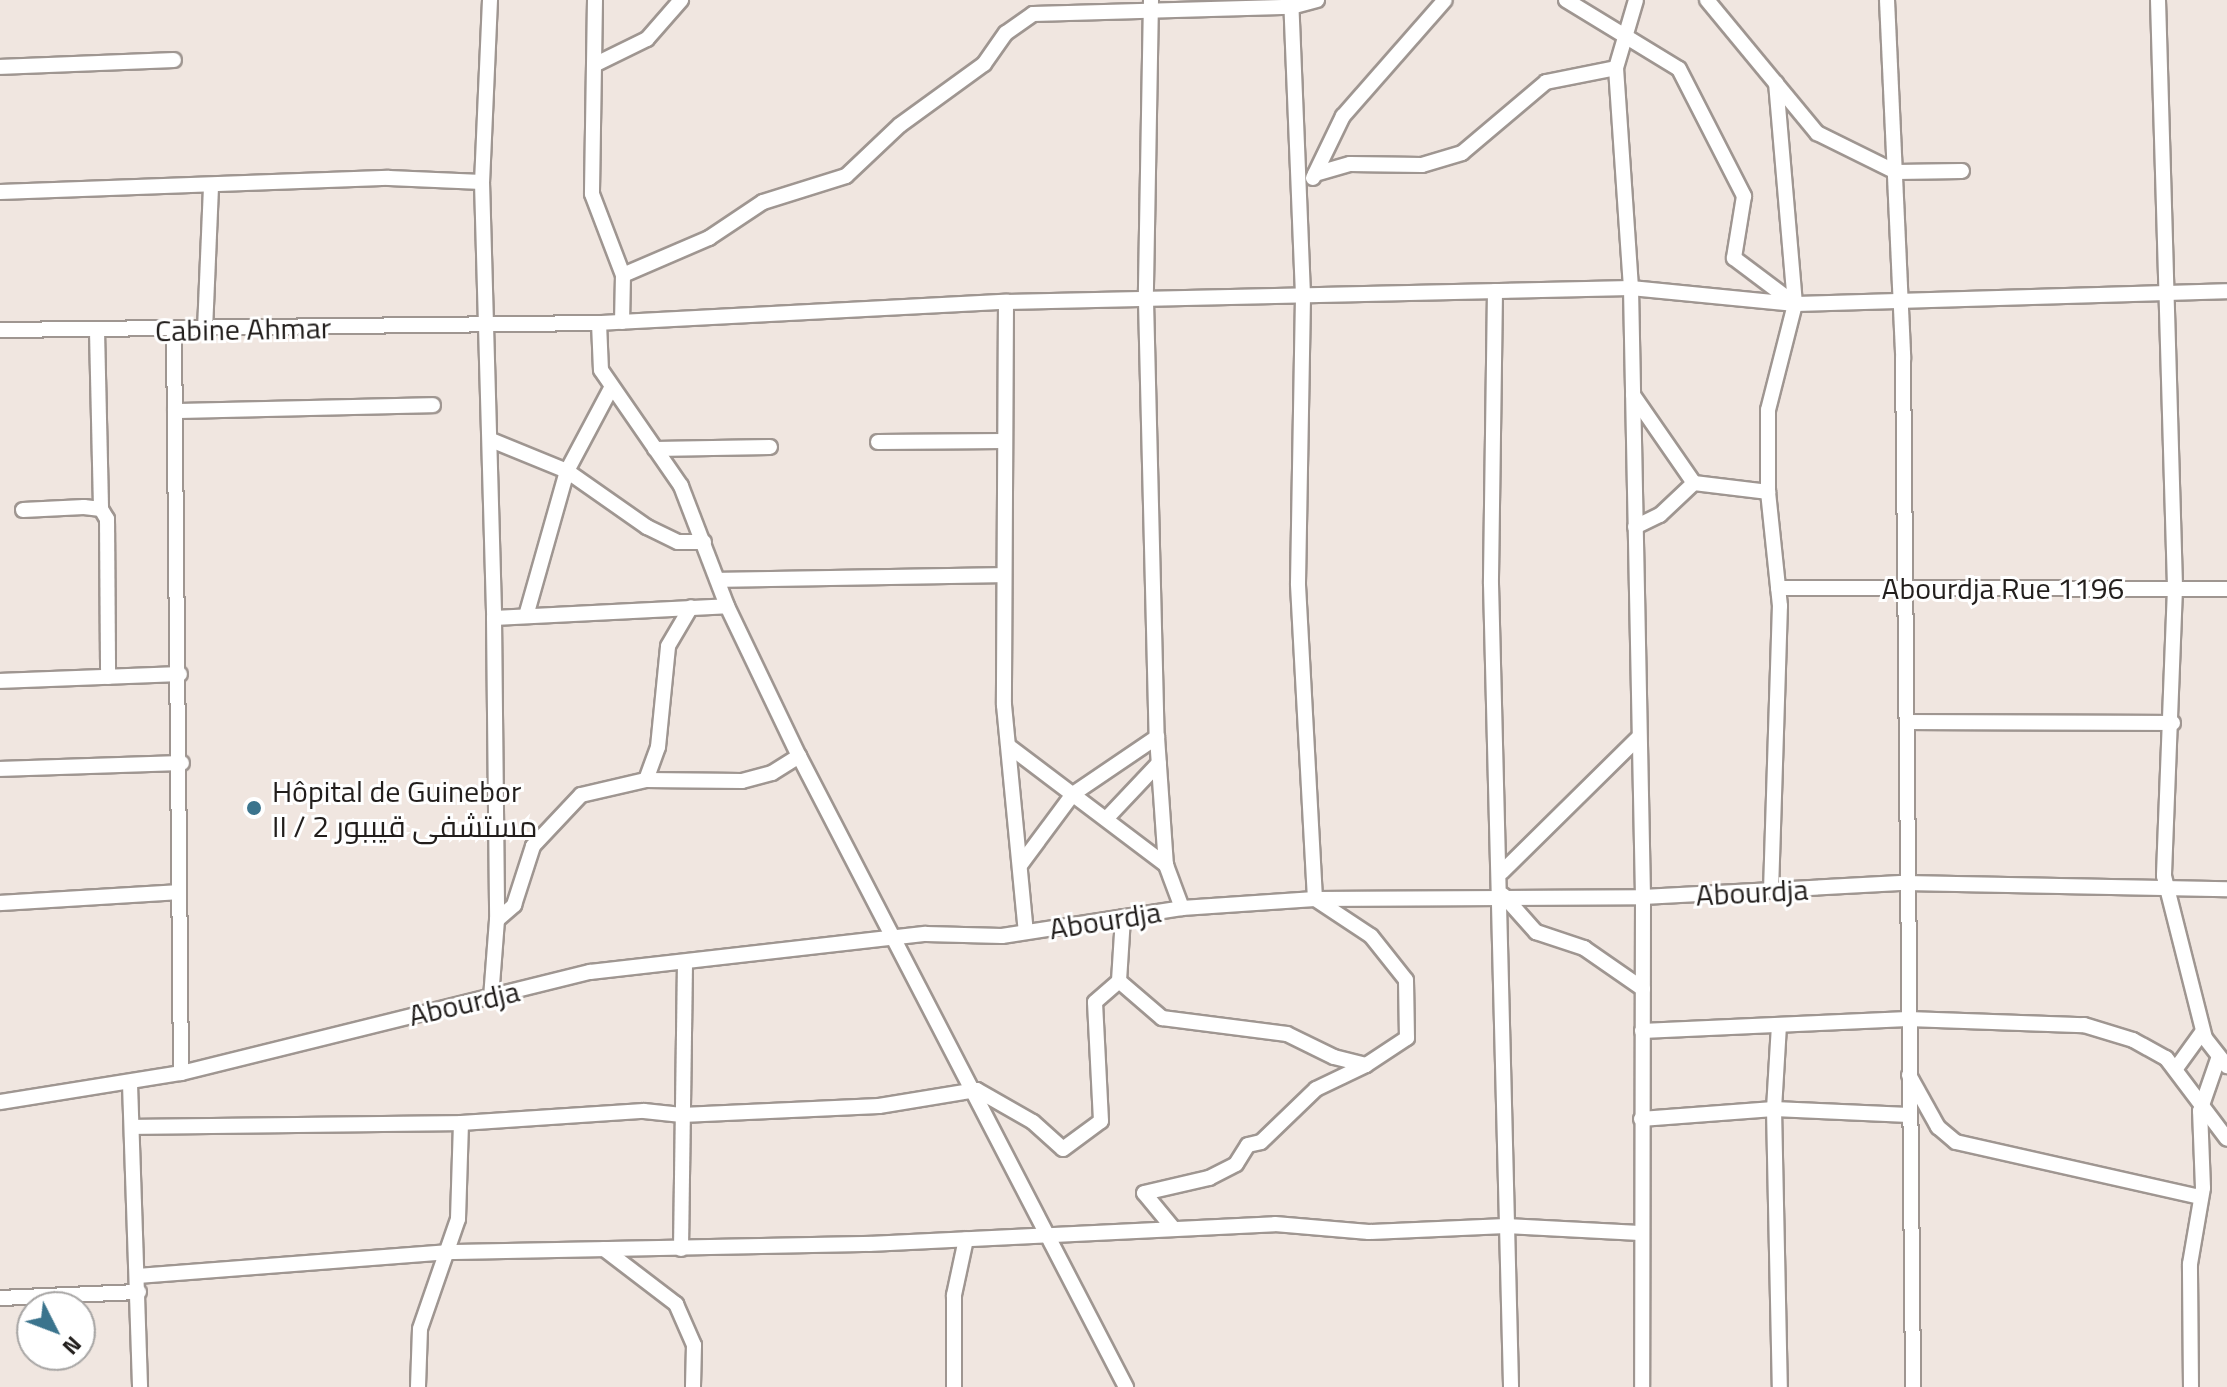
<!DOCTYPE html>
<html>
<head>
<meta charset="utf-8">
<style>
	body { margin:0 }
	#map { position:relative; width:2227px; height:1387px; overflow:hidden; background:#f0e6e0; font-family:"Titillium Web",Cairo,sans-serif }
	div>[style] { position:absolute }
	.roads { filter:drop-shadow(2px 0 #9f9691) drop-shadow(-2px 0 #9f9691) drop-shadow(0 2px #9f9691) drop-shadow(0 -2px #9f9691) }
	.street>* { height:14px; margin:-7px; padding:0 7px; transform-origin:7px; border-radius:7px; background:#fff }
	.dots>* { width:22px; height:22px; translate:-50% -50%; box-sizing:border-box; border:4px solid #fff; border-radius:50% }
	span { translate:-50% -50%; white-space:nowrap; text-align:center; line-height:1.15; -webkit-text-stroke:6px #fff; paint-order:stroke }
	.street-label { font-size:30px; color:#221e1c }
	.poi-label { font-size:30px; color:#221e1c }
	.left { translate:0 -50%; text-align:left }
	.north { position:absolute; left:16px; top:1291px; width:80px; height:80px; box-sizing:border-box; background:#fff; border:2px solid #a7a5a4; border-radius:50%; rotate:132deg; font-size:22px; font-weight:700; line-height:32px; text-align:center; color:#221e1c }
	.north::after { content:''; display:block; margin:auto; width:28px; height:36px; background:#3b748d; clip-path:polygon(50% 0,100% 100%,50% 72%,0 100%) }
</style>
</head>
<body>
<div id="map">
	<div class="roads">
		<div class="street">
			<div style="left:490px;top:0;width:182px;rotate:92.5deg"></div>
			<div style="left:482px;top:182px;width:436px;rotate:88.4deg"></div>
			<div style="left:494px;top:618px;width:302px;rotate:89.4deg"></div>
			<div style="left:497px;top:920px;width:78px;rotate:94.4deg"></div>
			<div style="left:595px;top:0;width:194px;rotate:90.9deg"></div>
			<div style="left:592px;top:194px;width:87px;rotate:69.1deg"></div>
			<div style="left:623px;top:275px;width:47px;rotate:91.2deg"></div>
			<div style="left:1151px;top:0;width:301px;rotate:91deg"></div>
			<div style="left:1146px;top:301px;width:436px;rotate:88.6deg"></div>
			<div style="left:1157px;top:737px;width:128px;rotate:86deg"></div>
			<div style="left:1166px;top:865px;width:46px;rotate:69.6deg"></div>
			<div style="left:1566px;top:0;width:132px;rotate:31.4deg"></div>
			<div style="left:1679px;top:69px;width:143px;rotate:62.9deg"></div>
			<div style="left:1744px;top:196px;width:63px;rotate:99.2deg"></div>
			<div style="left:1734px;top:258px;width:76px;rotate:37deg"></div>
			<div style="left:1795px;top:304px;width:432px;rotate:-1.7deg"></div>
			<div style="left:1636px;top:0;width:71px;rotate:106.4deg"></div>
			<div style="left:1616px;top:68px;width:221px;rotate:86.1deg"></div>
			<div style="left:1631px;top:288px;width:609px;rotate:88.87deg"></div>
			<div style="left:1643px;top:897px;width:490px;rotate:90.1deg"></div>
			<div style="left:1707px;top:0;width:173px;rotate:50.4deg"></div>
			<div style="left:1817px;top:133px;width:88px;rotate:26.3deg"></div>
			<div style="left:1896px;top:172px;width:66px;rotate:-0.9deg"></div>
			<div style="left:1887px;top:0;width:358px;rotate:87.4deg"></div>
			<div style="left:1903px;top:358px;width:1029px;rotate:89.44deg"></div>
			<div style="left:2158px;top:0;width:588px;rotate:88.34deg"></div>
			<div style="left:2175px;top:588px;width:288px;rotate:92.2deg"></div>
			<div style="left:2164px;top:876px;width:167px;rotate:75.8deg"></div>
			<div style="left:2205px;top:1038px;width:36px;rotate:52deg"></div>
			<div style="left:594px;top:65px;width:59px;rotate:-26.1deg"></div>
			<div style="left:647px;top:39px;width:52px;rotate:-48.9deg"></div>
			<div style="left:0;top:67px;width:174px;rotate:-2.3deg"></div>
			<div style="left:1315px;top:174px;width:36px;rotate:-16deg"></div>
			<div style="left:1350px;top:164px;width:72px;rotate:0.8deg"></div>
			<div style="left:1422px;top:165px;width:42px;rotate:-16.7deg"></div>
			<div style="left:1462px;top:153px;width:110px;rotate:-40.2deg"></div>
			<div style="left:1546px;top:82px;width:71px;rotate:-11.3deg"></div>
			<div style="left:1313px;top:178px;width:69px;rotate:-64.2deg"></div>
			<div style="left:1343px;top:116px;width:154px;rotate:-48.7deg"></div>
			<div style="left:0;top:192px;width:389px;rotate:-2.1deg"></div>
			<div style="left:389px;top:178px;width:93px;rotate:2.5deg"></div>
			<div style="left:623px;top:275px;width:94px;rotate:-23.3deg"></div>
			<div style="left:709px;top:238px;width:65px;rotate:-33.7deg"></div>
			<div style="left:763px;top:202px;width:87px;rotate:-17.4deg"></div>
			<div style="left:846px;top:176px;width:74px;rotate:-43.4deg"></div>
			<div style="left:900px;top:125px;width:104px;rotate:-36deg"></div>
			<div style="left:984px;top:64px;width:38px;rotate:-55deg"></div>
			<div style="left:1006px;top:33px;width:33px;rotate:-35deg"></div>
			<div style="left:1033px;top:14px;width:258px;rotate:-1.6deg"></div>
			<div style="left:1291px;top:7px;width:27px;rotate:-15deg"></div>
			<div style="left:1495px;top:291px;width:293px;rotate:90.8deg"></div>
			<div style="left:1491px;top:584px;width:803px;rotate:88.57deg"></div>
			<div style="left:1006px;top:302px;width:403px;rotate:90.3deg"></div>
			<div style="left:1004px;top:705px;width:228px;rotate:84.5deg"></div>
			<div style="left:599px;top:323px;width:47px;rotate:87.6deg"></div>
			<div style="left:601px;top:370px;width:141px;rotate:55.4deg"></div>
			<div style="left:681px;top:486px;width:129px;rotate:69deg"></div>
			<div style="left:727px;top:606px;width:166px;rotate:64.4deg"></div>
			<div style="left:799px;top:756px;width:711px;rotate:62.61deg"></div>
			<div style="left:0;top:330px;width:599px;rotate:-0.67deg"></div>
			<div style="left:599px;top:323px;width:408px;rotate:-3deg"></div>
			<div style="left:1006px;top:302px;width:625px;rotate:-1.28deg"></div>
			<div style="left:1631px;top:288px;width:165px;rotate:5.6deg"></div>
			<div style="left:205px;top:330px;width:145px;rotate:-87.6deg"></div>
			<div style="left:97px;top:331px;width:178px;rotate:88.7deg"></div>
			<div style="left:174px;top:331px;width:742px;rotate:89.46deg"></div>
			<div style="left:1633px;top:395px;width:107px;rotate:55.3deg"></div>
			<div style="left:1694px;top:483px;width:75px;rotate:6.9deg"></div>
			<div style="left:175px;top:411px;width:258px;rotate:-1.3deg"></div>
			<div style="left:491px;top:440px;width:82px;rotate:22.2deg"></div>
			<div style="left:567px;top:471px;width:98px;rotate:35deg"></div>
			<div style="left:647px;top:527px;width:34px;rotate:26deg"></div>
			<div style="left:678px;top:542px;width:26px"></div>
			<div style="left:878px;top:442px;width:126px;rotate:-0.5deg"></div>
			<div style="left:655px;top:449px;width:115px;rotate:-1deg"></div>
			<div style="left:23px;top:510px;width:61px;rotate:-2.8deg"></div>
			<div style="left:84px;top:507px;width:17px;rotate:7deg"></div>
			<div style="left:101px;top:509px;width:12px;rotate:59deg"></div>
			<div style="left:107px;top:519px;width:158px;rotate:89.6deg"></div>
			<div style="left:1635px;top:527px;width:28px;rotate:-26deg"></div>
			<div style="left:1660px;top:515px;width:47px;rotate:-43.3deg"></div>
			<div style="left:718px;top:580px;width:284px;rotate:-1deg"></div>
			<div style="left:1778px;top:588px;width:449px;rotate:0.1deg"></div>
			<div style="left:526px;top:616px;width:151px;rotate:-74.2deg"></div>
			<div style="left:567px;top:471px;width:92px;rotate:-62deg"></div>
			<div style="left:494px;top:618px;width:233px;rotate:-2.9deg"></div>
			<div style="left:0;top:681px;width:180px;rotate:-2.2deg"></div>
			<div style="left:1909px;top:722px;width:264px;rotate:0.2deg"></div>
			<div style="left:1010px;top:747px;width:196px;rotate:37.1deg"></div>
			<div style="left:0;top:769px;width:182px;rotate:-1.9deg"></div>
			<div style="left:646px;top:780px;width:35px;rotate:-70deg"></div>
			<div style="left:658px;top:747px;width:101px;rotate:-84.3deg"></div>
			<div style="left:668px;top:646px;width:45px;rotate:-59.5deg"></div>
			<div style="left:1106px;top:819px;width:77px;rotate:-46.6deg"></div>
			<div style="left:1021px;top:864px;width:87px;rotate:-53.4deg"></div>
			<div style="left:1073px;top:794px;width:102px;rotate:-34.2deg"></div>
			<div style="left:1502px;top:872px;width:192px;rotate:-44.6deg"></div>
			<div style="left:1771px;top:891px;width:285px;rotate:-88.2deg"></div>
			<div style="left:1780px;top:606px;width:115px;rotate:-96deg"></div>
			<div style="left:1768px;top:492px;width:82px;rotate:-90deg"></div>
			<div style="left:1768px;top:410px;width:109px;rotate:-75.7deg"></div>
			<div style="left:1795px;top:304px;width:222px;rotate:-94.9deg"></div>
			<div style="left:1503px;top:895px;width:50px;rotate:48.3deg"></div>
			<div style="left:1536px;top:932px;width:51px;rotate:18.4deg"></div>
			<div style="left:1584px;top:948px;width:72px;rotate:34.8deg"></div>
			<div style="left:0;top:903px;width:178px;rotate:-3.5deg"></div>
			<div style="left:497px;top:920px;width:23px;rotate:-41deg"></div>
			<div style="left:514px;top:905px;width:62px;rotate:-72.1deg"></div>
			<div style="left:533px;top:846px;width:70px;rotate:-46.7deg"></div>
			<div style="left:581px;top:795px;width:67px;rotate:-13deg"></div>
			<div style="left:646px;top:780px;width:96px;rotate:0.6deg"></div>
			<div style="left:742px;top:781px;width:31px;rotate:-15deg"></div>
			<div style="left:772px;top:773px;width:32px;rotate:-32deg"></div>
			<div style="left:1119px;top:981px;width:64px;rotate:-86.4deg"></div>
			<div style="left:1779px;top:1025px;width:84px;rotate:93.4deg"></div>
			<div style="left:1774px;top:1109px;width:278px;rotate:88.8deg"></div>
			<div style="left:1642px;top:1031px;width:266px;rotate:-2.6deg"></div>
			<div style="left:1908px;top:1019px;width:176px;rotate:2deg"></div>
			<div style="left:2084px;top:1025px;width:51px;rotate:17deg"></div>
			<div style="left:2133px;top:1040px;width:38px;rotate:29deg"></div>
			<div style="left:2166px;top:1058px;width:101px;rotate:53deg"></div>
			<div style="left:2177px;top:1067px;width:44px;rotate:-54.2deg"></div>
			<div style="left:1909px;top:1075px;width:60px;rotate:60.9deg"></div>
			<div style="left:1938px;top:1127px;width:23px;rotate:40deg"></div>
			<div style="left:1956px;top:1142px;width:251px;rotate:12.7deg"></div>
			<div style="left:130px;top:1084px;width:303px;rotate:88.1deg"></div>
			<div style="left:0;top:1102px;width:183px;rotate:-9.1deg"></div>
			<div style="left:181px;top:1073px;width:421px;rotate:-13.9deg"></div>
			<div style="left:590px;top:972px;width:338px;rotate:-6.5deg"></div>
			<div style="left:926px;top:934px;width:76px;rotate:1.5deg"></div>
			<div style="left:1002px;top:936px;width:182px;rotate:-8.8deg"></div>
			<div style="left:1182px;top:908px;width:133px;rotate:-3.9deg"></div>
			<div style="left:1315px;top:899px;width:328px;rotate:-0.3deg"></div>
			<div style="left:1643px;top:897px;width:262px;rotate:-3.1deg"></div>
			<div style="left:1905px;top:883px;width:322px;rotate:1.1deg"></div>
			<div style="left:1641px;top:1119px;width:133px;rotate:-4.3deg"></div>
			<div style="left:1774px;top:1109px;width:135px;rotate:2.5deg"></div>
			<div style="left:461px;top:1123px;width:183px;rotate:-3.8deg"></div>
			<div style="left:644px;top:1111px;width:38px;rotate:6deg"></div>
			<div style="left:682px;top:1115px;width:197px;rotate:-2.6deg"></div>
			<div style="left:879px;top:1106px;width:99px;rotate:-9.3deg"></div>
			<div style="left:977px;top:1090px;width:64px;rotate:29.7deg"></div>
			<div style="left:1033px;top:1122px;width:40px;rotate:42deg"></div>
			<div style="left:1063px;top:1149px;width:47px;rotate:-36.4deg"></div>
			<div style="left:1101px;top:1121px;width:119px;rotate:-92.9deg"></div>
			<div style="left:1095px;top:1002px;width:32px;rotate:-41deg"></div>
			<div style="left:1119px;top:981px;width:57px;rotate:40.7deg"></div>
			<div style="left:1162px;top:1018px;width:126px;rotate:7.3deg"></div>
			<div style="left:1287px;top:1034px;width:52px;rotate:26.1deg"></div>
			<div style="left:1334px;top:1057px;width:33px;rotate:14deg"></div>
			<div style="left:1366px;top:1065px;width:49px;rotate:-33.4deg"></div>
			<div style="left:1407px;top:1038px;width:58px;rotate:-91deg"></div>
			<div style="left:1406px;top:980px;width:56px;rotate:-128.5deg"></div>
			<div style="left:1371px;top:936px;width:67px;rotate:-146.5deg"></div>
			<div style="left:1315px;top:899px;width:316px;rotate:-93.1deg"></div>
			<div style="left:1298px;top:583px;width:288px;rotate:-89deg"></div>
			<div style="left:1303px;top:295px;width:295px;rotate:-92.3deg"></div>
			<div style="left:133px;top:1127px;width:328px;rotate:-0.7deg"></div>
			<div style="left:461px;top:1123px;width:96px;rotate:91.8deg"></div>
			<div style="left:458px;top:1219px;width:116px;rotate:109.1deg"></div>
			<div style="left:420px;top:1329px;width:58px;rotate:92deg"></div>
			<div style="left:1173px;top:1228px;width:45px;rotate:-129.6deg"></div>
			<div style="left:1144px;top:1193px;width:67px;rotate:-13deg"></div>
			<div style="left:1209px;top:1178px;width:30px;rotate:-27deg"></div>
			<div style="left:1236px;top:1164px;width:22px;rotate:-58deg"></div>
			<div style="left:1248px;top:1145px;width:13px;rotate:-13deg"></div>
			<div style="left:1261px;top:1142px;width:76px;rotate:-43.9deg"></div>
			<div style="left:1316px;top:1089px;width:55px;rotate:-25.6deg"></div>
			<div style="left:604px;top:1249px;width:91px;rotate:37.4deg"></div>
			<div style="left:676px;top:1304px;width:45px;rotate:66.3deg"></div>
			<div style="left:694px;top:1345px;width:42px;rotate:91.4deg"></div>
			<div style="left:681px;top:1249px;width:285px;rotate:-89.2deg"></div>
			<div style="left:138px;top:1276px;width:312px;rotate:-4.4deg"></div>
			<div style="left:449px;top:1252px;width:420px;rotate:-1.1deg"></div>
			<div style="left:869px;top:1244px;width:406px;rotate:-2.8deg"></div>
			<div style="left:1275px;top:1224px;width:94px;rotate:4.9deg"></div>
			<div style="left:1369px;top:1232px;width:137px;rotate:-2.5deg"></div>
			<div style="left:1506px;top:1226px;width:134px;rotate:3deg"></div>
			<div style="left:0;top:1298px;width:139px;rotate:-2.5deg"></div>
			<div style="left:954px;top:1387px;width:92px;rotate:-90deg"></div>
			<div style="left:954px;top:1295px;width:57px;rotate:-77.9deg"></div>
			<div style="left:2191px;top:1387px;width:123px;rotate:-90.5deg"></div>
			<div style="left:2190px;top:1264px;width:77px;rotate:-80.3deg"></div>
			<div style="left:2203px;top:1188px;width:77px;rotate:-92.2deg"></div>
			<div style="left:2200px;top:1111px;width:55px;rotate:-70.9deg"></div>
		</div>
	</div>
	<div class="dots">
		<div style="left:254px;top:808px;background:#3b748d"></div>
	</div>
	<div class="street-label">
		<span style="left:243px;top:329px;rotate:-1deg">Cabine Ahmar</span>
		<span style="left:2003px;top:588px">Abourdja Rue 1196</span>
		<span style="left:1752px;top:892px;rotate:-3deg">Abourdja</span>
		<span style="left:1105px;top:920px;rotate:-9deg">Abourdja</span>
		<span style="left:464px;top:1003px;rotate:-13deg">Abourdja</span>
	</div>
	<div class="poi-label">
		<span class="left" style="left:272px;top:808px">Hôpital de Guinebor<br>II / مستشفى قيببور 2</span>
	</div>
	<div class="north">N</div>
</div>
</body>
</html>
